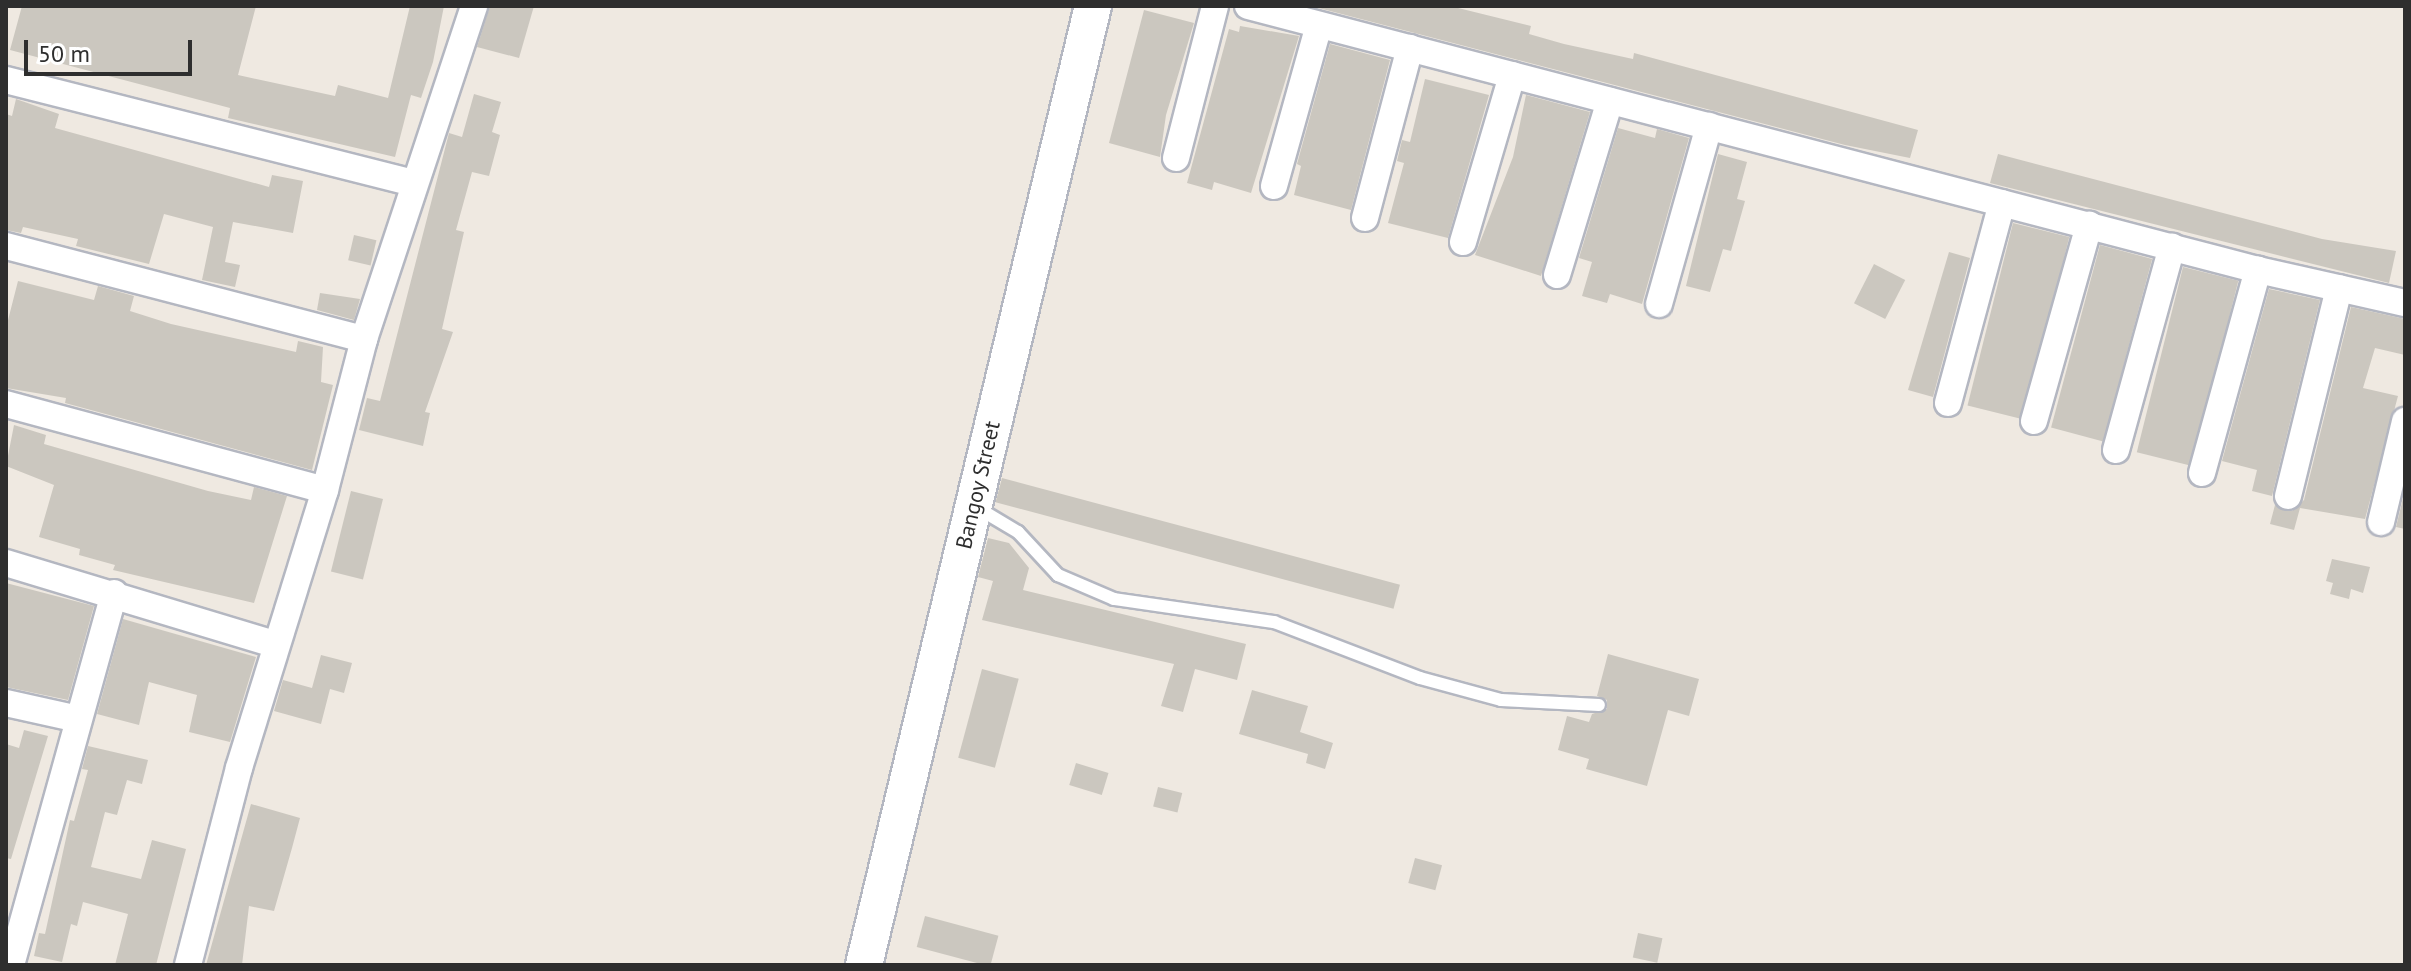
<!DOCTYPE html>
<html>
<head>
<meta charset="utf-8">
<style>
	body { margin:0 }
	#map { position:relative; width:2411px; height:971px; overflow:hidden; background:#efe9e1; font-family:"PT Sans",sans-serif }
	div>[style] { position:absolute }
	.building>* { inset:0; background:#cbc7bf; transform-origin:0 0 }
	.roads { filter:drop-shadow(2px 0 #b4b7c1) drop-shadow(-2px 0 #b4b7c1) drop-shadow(0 2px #b4b7c1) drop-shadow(0 -2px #b4b7c1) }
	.service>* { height:12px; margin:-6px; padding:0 6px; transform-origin:6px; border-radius:6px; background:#fff }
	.minor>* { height:26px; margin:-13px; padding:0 13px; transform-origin:13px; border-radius:13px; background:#fff }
	.secondary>* { height:36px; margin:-18px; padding:0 18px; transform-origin:18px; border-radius:18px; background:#fff }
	span { translate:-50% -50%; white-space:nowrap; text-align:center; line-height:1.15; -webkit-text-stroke:8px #fff; paint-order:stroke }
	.street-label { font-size:22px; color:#2e2e2e }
	.frame { position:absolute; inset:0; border:8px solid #2e2e2e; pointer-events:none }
	.scale { position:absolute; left:24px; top:40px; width:168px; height:36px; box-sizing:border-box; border:4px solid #2e2e2e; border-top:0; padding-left:10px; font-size:24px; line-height:28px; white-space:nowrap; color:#2e2e2e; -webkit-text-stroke:6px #fff; paint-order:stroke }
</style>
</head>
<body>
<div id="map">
	<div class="building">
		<div style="clip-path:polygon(22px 6px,256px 6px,238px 75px,335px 96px,338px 85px,388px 98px,410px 6px,444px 6px,433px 62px,421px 98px,411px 95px,395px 157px,228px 118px,230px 108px,10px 50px)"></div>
		<div style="clip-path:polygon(490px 6px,534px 6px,519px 58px,477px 47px)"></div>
		<div style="clip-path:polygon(1311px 6px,1450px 6px,1531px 26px,1529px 34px,1564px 44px,1633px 59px,1634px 53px,1918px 130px,1910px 158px,1845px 145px)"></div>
		<div style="clip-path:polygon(1144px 10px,1194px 23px,1166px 115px,1160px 157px,1109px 143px)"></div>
		<div style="clip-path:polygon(1240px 26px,1299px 36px,1251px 193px,1214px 182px,1212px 190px,1187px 183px,1229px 29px,1239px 32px)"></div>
		<div style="clip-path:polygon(1330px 44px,1390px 60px,1351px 210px,1294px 195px,1301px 166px,1297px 164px)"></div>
		<div style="clip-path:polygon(1425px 79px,1489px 95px,1448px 238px,1388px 223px,1404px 163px,1397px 161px,1402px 140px,1410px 142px)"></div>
		<div style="clip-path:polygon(474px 94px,501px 102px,492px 132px,500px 135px,489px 176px,472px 172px,456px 230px,464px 232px,442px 329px,453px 332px,425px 412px,430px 413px,423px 446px,359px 430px,367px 398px,380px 401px,449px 133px,462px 137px)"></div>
		<div style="clip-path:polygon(1526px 95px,1590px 112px,1541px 276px,1475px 255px,1513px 157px)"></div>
		<div style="clip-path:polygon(16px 99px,59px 114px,55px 128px,269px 187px,272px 175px,303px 181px,293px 233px,233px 222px,225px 262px,240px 265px,235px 287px,202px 280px,213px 227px,164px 214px,149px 264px,76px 246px,78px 239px,23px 227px,21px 233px,6px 230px,6px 114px,12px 116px)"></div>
		<div style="clip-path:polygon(1618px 128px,1655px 138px,1657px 129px,1689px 138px,1642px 304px,1610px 294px,1607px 303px,1582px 296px,1592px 262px,1579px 258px)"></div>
		<div style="clip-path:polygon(1718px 154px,1747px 162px,1737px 199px,1745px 201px,1731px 251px,1723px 249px,1710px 292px,1686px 286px)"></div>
		<div style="clip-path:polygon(1998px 154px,2322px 239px,2396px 251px,2389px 283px,1990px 183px)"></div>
		<div style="left:2013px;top:223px;width:58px;height:188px;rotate:14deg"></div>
		<div style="left:354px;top:235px;width:23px;height:26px;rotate:13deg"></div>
		<div style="left:2100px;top:245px;width:54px;height:189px;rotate:15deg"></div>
		<div style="clip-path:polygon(1949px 252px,1970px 258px,1933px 397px,1908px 390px)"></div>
		<div style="left:1874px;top:264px;width:35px;height:44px;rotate:27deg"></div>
		<div style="left:2183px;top:267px;width:57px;height:191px;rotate:14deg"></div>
		<div style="clip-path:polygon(18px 281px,94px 300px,98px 286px,134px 296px,130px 311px,171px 324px,296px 352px,298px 341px,323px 347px,321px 382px,333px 385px,312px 470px,65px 403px,66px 398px,6px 388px,6px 328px)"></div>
		<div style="clip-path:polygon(2269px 289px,2320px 300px,2272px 496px,2252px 491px,2257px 470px,2222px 461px)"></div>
		<div style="clip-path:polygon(320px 293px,360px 299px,354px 320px,317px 310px)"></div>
		<div style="clip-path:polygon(2351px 307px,2405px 319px,2405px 355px,2375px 348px,2363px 388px,2398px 396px,2365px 519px,2300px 508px,2294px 530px,2270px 524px,2275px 505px,2292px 511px,2304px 500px)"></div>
		<div style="clip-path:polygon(14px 425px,46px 435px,44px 444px,208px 491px,251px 500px,254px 487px,287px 496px,254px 603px,113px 570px,115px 565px,79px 555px,80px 549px,39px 537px,54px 485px,6px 466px)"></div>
		<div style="left:1002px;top:478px;width:412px;height:25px;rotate:15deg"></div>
		<div style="clip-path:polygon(2405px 490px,2405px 529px,2396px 527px)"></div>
		<div style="left:351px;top:491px;width:33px;height:83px;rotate:14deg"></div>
		<div style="clip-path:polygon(988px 538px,1009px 543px,1029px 568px,1023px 590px,1246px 644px,1237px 680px,1195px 669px,1183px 712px,1161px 706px,1174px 664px,982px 620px,993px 581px,978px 577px)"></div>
		<div style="clip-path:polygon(2332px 559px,2370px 567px,2363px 593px,2351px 589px,2349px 599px,2330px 594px,2333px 583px,2326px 581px)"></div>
		<div style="clip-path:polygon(6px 583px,94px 606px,68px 700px,6px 687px)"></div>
		<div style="clip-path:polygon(123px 619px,256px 657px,230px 742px,189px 732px,197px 695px,149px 682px,139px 725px,97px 714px)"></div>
		<div style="clip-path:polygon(1608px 654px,1699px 679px,1689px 716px,1668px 710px,1647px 786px,1586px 769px,1589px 759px,1558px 750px,1567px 716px,1589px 722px,1592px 714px,1607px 709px,1607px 700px,1597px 696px)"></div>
		<div style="clip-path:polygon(321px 655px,352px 663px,344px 693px,330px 689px,321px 724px,274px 711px,283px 680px,312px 688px)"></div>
		<div style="left:982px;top:669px;width:38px;height:92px;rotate:15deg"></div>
		<div style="clip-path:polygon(1252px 690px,1308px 706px,1300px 732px,1333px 743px,1325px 769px,1306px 763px,1308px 754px,1239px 734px)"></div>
		<div style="clip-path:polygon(24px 730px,48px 736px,11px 859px,6px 858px,6px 744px,19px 748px)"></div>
		<div style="clip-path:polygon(88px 746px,148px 760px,142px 784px,127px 780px,117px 815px,105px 812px,91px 867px,141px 879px,152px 840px,186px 849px,156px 965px,115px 965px,128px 914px,83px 902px,77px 926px,71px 924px,62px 962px,34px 956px,39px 933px,45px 934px,70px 820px,74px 821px,88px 770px,82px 769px)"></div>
		<div style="left:1076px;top:763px;width:34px;height:23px;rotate:17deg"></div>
		<div style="left:1158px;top:787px;width:25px;height:20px;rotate:14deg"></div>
		<div style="clip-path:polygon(251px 804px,300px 818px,292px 848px,274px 911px,249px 906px,242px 965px,206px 965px)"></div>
		<div style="left:1415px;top:858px;width:28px;height:26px;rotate:15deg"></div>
		<div style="left:925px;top:916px;width:76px;height:32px;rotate:15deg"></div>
		<div style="left:1638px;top:933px;width:25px;height:25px;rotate:12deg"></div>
	</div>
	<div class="roads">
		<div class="service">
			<div style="left:976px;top:507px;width:49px;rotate:30.8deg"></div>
			<div style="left:1018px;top:532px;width:59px;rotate:47.1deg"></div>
			<div style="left:1058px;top:575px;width:61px;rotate:23.2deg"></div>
			<div style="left:1114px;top:599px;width:162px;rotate:8.2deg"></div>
			<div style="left:1274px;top:622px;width:156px;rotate:21deg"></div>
			<div style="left:1420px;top:678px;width:84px;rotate:15.2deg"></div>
			<div style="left:1501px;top:700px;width:98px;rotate:2.9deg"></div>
		</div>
		<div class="minor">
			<div style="left:1248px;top:6px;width:1044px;rotate:14.65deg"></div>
			<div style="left:2258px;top:270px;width:151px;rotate:12.7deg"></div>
			<div style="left:6px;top:80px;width:420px;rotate:14.2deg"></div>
			<div style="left:1176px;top:158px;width:157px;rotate:-75.6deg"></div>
			<div style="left:1274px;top:186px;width:167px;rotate:-74.4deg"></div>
			<div style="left:1365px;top:218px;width:176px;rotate:-75.2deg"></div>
			<div style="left:1463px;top:242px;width:174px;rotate:-73.6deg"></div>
			<div style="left:6px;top:246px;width:370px;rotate:14.6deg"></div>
			<div style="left:1557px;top:275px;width:182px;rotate:-73.1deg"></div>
			<div style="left:1659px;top:304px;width:185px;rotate:-74.3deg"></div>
			<div style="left:1948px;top:403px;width:207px;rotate:-74.9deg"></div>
			<div style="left:6px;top:404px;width:330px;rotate:15.1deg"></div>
			<div style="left:2034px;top:421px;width:204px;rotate:-74.3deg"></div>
			<div style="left:2116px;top:450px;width:211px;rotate:-74.6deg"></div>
			<div style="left:2202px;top:473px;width:211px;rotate:-74.6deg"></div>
			<div style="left:2288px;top:496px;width:214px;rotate:-76.2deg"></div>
			<div style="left:2381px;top:522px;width:104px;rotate:-76.6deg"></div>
			<div style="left:6px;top:563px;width:280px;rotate:16.8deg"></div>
			<div style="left:6px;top:703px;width:74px;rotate:12.5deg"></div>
			<div style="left:11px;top:965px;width:386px;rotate:-74.5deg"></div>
			<div style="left:188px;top:965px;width:203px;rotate:-75.5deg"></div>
			<div style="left:239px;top:768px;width:291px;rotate:-72.8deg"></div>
			<div style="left:325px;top:490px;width:156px;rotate:-75.5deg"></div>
			<div style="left:364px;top:339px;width:351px;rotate:-71.7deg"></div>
		</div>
		<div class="secondary">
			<div style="left:864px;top:965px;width:986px;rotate:-76.57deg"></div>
		</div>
	</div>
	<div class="street-label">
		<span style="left:978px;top:485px;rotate:-77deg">Bangoy Street</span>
	</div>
	<div class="frame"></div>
	<div class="scale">50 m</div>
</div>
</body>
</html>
